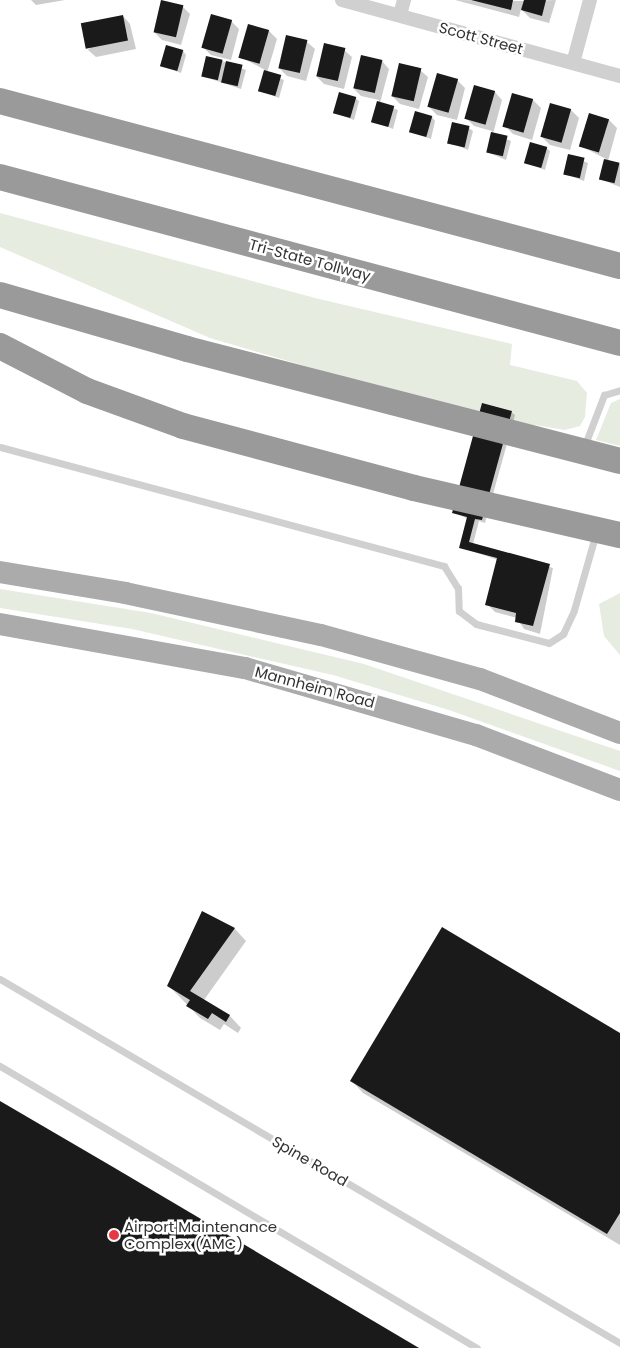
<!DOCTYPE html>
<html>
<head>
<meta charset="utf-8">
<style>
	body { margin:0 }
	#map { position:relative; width:620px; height:1348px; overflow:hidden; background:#fff; font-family:Poppins,sans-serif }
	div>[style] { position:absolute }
	.green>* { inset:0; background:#e6ecdf }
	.shadow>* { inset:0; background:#0003 }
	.building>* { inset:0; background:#1a1a1a; transform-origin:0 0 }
	.lane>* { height:7px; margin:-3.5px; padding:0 3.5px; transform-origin:3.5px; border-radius:3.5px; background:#d0d0d0 }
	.street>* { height:14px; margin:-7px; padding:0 7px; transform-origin:7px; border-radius:7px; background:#d0d0d0 }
	.primary>* { height:22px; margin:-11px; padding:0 11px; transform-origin:11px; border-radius:11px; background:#ababab }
	.highway>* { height:26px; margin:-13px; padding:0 13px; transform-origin:13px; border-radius:13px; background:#9a9a9a }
	.dots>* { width:14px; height:14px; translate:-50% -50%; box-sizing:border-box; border:2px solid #fff; border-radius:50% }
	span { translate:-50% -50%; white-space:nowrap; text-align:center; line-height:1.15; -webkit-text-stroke:5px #fff; paint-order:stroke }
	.street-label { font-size:15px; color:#333 }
	.poi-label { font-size:15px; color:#333 }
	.left { translate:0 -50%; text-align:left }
</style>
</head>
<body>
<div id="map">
	<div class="green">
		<div style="clip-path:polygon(0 213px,319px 299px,512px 344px,510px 365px,577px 381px,587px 393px,585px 417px,580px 426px,565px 430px,535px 425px,531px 432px,210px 338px,0 247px)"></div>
		<div style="clip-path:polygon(620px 399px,620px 446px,596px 440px,611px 403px)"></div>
		<div style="clip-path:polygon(0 589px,151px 613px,364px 664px,620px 751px,620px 771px,449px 710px,333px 675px,132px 629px,0 608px)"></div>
		<div style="clip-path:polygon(620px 593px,620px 655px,604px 636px,599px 604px)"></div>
	</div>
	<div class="shadow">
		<div style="clip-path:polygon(31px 0,65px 0,36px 5px)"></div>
		<div style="clip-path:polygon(455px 0,525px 1px,556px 0,549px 23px,530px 18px,521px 9px,519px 17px)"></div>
		<div style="clip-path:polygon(182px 6px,190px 14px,181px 45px,162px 40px,154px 32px)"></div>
		<div style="clip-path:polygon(123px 16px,130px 24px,136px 49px,96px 57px,88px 50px)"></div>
		<div style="clip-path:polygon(231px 21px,239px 29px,231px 60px,211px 55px,203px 47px)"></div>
		<div style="clip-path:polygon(269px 31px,277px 39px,267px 73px,284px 80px,279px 98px,260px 91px,265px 70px,241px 57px)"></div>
		<div style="clip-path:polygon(287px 36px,307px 42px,315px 49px,306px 81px,287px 76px,279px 68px)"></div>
		<div style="clip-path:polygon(344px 50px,352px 57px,344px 89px,324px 84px,316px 76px)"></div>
		<div style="clip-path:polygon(183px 51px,186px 55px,181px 73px,162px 66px)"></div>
		<div style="clip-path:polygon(222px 61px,246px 70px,241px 89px,202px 76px)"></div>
		<div style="clip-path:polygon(382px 61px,389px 69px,380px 103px,398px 110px,393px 129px,374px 121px,379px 100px,361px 96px,353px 88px)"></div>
		<div style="clip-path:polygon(420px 70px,428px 77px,419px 109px,400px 104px,392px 96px)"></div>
		<div style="clip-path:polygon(457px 80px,465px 88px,457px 120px,437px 115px,429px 107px)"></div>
		<div style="clip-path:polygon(495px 92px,502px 100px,493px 134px,511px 141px,506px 160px,487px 152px,492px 131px,474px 126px,466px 118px)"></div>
		<div style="clip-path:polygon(513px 95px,533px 100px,541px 108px,532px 140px,513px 134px,505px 126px)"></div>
		<div style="clip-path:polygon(355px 98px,359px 101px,354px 120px,335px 113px)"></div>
		<div style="clip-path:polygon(551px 105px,571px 110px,579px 118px,570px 150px,550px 145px,542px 137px)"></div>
		<div style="clip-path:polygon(589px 115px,609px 120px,617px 128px,608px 161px,620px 164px,620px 187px,600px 179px,606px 159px,581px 146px)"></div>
		<div style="clip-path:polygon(432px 117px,435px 121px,431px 139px,411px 132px)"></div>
		<div style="clip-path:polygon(469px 128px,473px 131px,468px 150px,449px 142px)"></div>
		<div style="clip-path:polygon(546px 148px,550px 151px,545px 170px,526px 163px)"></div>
		<div style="clip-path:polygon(569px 155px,588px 163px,584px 181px,565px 174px)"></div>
		<div style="clip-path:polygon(511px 412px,515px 415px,485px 523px,479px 521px,473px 544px,553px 568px,540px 634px,524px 629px,517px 618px,495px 612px,487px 604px,498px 560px,460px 547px,468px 519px,454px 512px)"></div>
		<div style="clip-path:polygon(202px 913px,235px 929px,246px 941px,204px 1000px,230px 1016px,241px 1028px,238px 1033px,224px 1024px,220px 1030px,200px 1018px,169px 986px)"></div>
		<div style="clip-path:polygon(620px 1034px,620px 1245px,363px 1093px,352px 1081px)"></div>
	</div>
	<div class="building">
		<div style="left:161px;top:0;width:23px;height:33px;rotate:13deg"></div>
		<div style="clip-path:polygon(471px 0,513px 0,511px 10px)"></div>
		<div style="clip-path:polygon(524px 0,546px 0,542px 16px,521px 10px)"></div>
		<div style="left:211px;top:14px;width:22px;height:35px;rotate:16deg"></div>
		<div style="left:123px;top:15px;width:26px;height:43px;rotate:79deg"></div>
		<div style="left:248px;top:24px;width:22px;height:35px;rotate:16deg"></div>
		<div style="left:286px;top:35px;width:22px;height:34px;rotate:13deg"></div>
		<div style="left:324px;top:43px;width:22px;height:34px;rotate:13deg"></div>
		<div style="left:166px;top:45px;width:18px;height:22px;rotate:16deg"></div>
		<div style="left:361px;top:55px;width:22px;height:34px;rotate:13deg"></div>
		<div style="left:206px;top:56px;width:17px;height:21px;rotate:13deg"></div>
		<div style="left:226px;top:61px;width:17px;height:22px;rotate:13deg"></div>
		<div style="left:399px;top:63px;width:23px;height:34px;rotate:13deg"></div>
		<div style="left:264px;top:70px;width:18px;height:22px;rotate:16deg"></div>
		<div style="left:437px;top:73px;width:22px;height:35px;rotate:16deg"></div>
		<div style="left:474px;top:85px;width:22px;height:35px;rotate:16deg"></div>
		<div style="left:339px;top:92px;width:18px;height:22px;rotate:16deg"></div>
		<div style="left:512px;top:93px;width:22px;height:35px;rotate:16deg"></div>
		<div style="left:377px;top:101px;width:18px;height:22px;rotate:16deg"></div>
		<div style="left:550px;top:103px;width:22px;height:35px;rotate:16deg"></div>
		<div style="left:415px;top:111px;width:18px;height:22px;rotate:16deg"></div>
		<div style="left:589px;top:113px;width:21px;height:35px;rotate:17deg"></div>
		<div style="left:452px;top:122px;width:18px;height:22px;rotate:13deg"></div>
		<div style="left:491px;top:132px;width:17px;height:21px;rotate:13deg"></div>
		<div style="left:530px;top:142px;width:18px;height:22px;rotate:16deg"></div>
		<div style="left:568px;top:154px;width:17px;height:21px;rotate:13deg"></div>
		<div style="left:604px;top:159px;width:16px;height:21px;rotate:14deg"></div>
		<div style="clip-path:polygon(482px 403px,512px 411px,482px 520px,475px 519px,469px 542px,550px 564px,533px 626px,515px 622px,516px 613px,485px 605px,497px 558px,459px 548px,467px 517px,452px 513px)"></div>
		<div style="clip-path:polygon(202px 911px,235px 928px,190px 991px,230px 1015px,226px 1022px,212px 1013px,208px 1019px,186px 1006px,190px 1000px,167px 986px)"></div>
		<div style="clip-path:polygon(442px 927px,620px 1033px,620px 1213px,607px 1234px,350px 1081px)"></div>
		<div style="clip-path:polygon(0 1101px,113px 1167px,419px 1348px,0 1348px)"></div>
	</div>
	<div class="lane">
		<div style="left:0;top:447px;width:460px;rotate:15deg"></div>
		<div style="left:444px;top:566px;width:26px;rotate:58deg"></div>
		<div style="left:458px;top:588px;width:23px;rotate:88deg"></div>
		<div style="left:459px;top:611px;width:21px;rotate:37deg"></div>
		<div style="left:476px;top:624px;width:75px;rotate:14.6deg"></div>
		<div style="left:549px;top:643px;width:17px;rotate:-33deg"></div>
		<div style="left:563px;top:634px;width:26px;rotate:-65deg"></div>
		<div style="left:574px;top:610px;width:80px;rotate:-74.1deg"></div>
		<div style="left:584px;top:447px;width:56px;rotate:-69deg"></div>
		<div style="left:604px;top:395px;width:17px;rotate:-17deg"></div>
		<div style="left:0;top:979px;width:719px;rotate:30.42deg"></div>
		<div style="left:0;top:1066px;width:554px;rotate:30.59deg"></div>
	</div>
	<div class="street">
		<div style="left:342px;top:0;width:288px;rotate:15.3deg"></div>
		<div style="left:400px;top:15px;width:16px;rotate:-75deg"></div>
		<div style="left:573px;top:63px;width:65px;rotate:-74.9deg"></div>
	</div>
	<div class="primary">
		<div style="left:0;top:572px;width:127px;rotate:9.5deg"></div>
		<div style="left:125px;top:593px;width:200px;rotate:12.1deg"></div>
		<div style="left:321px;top:635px;width:165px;rotate:15.5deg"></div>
		<div style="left:480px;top:679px;width:150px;rotate:21.1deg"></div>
		<div style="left:0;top:624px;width:249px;rotate:10.2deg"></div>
		<div style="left:245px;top:668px;width:241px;rotate:16.2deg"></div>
		<div style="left:476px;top:735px;width:154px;rotate:20.9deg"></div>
	</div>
	<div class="highway">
		<div style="left:0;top:101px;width:642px;rotate:14.9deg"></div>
		<div style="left:0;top:177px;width:642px;rotate:14.99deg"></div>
		<div style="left:0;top:295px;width:195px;rotate:16.1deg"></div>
		<div style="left:187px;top:349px;width:447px;rotate:14.5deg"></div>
		<div style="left:0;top:346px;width:98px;rotate:27.3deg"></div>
		<div style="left:87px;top:391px;width:102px;rotate:20deg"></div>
		<div style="left:183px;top:426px;width:239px;rotate:15deg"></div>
		<div style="left:414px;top:488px;width:211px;rotate:12.9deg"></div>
	</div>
	<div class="dots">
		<div style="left:114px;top:1235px;background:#e63946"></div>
	</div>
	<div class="street-label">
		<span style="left:481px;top:38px;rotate:15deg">Scott Street</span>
		<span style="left:310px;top:260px;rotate:15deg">Tri-State Tollway</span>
		<span style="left:315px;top:687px;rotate:15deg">Mannheim Road</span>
		<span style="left:310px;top:1161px;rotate:30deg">Spine Road</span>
	</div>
	<div class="poi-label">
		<span class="left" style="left:124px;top:1235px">Airport Maintenance<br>Complex (AMC)</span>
	</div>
</div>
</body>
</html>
